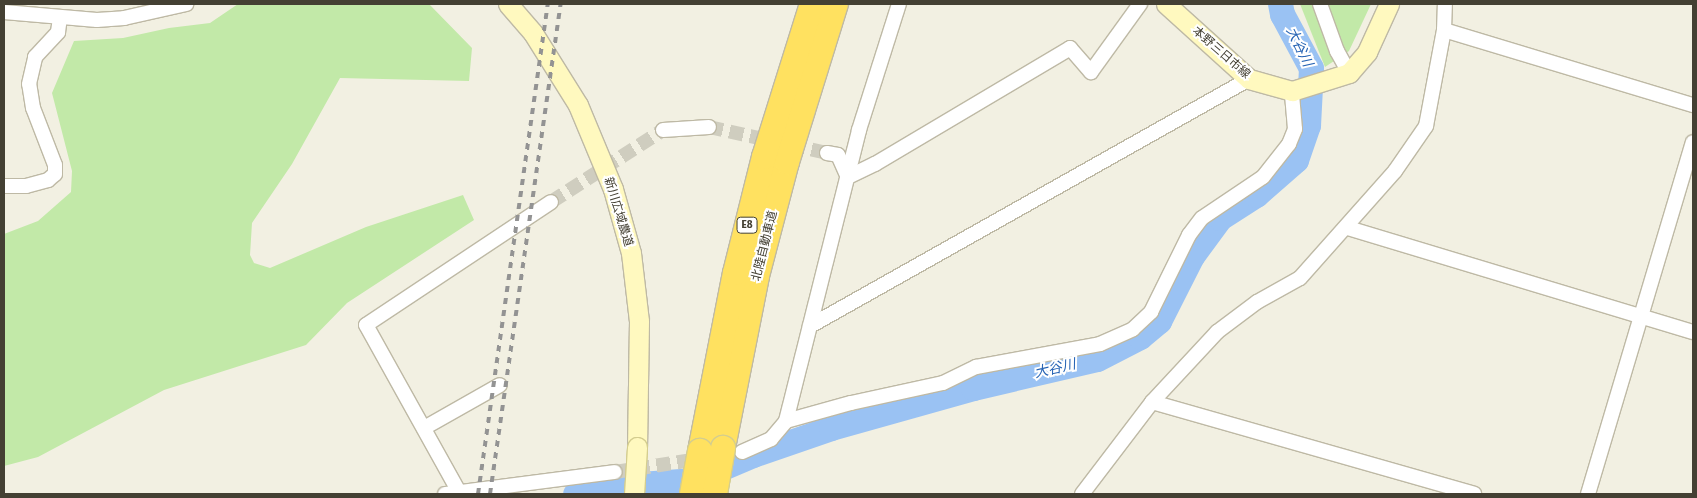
<!DOCTYPE html>
<html>
<head>
<meta charset="utf-8">
<style>
	body { margin:0 }
	#map { position:relative; width:1697px; height:498px; overflow:hidden; background:#f2f0e2; font-family:"Fira Sans Condensed","Noto Sans JP",sans-serif }
	div>[style] { position:absolute }
	.green>* { inset:0; background:#c2e9a8 }
	.river>* { height:25px; margin:-12.5px; padding:0 12.5px; transform-origin:12.5px; border-radius:12.5px; background:#9ac2f3 }
	.street-tunnel>* { height:14px; margin-top:-7px; transform-origin:0; background:repeating-linear-gradient(90deg,#cfcdbf 0 14px,transparent 0 21px) }
	.roads { filter:drop-shadow(1px 0 #beb9a5) drop-shadow(-1px 0 #beb9a5) drop-shadow(0 1px #beb9a5) drop-shadow(0 -1px #beb9a5) }
	.street>* { height:14px; margin:-7px; padding:0 7px; transform-origin:7px; border-radius:7px; background:#fff }
	.secondary>* { height:19px; margin:-9.5px; padding:0 9.5px; transform-origin:9.5px; border-radius:9.5px; background:#fff9bf }
	.highway>* { height:24px; margin:-12px; padding:0 12px; transform-origin:12px; border-radius:12px; background:#ffe160 }
	.rail>* { height:4px; margin-top:-2px; transform-origin:0; background:repeating-linear-gradient(90deg,#939393 0 6px,transparent 0 12px) }
	.bridges { filter:drop-shadow(1px 0 #d4cd8f) drop-shadow(-1px 0 #d4cd8f) drop-shadow(0 1px #d4cd8f) drop-shadow(0 -1px #d4cd8f) }
	.secondary-bridge>* { height:19px; margin:-9.5px; padding:0 9.5px; transform-origin:9.5px; border-radius:9.5px; background:#fff9bf }
	.highway-bridge>* { height:24px; margin:-12px; padding:0 12px; transform-origin:12px; border-radius:12px; background:#ffe160 }
	span { translate:-50% -50%; white-space:nowrap; text-align:center; line-height:1.15; -webkit-text-stroke:4px #fff; paint-order:stroke }
	.shield-label span { padding:1px 4px; background:#fff; border:1px solid; border-radius:4px; -webkit-text-stroke-width:0 }
	.shield-label { font-size:11px; color:#444033; font-weight:700 }
	.street-label { font-size:12px; color:#444033 }
	.water-label { font-size:14px; color:#2764b4; font-style:italic }
	.frame { position:absolute; inset:0; border:5px solid #444033; pointer-events:none }
</style>
</head>
<body>
<div id="map">
	<div class="green">
		<div style="clip-path:polygon(238px 4px,429px 4px,472px 48px,469px 81px,340px 78px,292px 164px,252px 223px,250px 255px,254px 263px,270px 268px,366px 227px,463px 195px,474px 220px,347px 303px,306px 345px,164px 390px,38px 457px,4px 466px,4px 234px,38px 221px,71px 192px,72px 171px,52px 93px,74px 41px,123px 38px,169px 28px,210px 23px)"></div>
		<div style="clip-path:polygon(1300px 4px,1371px 4px,1349px 51px,1325px 67px)"></div>
	</div>
	<div class="river">
		<div style="left:575px;top:494px;width:27px;rotate:-15deg"></div>
		<div style="left:601px;top:487px;width:93px;rotate:-4.3deg"></div>
		<div style="left:694px;top:480px;width:64px;rotate:-23deg"></div>
		<div style="left:753px;top:455px;width:83px;rotate:-19.1deg"></div>
		<div style="left:831px;top:428px;width:148px;rotate:-15.7deg"></div>
		<div style="left:973px;top:388px;width:127px;rotate:-13.2deg"></div>
		<div style="left:1097px;top:359px;width:48px;rotate:-27.1deg"></div>
		<div style="left:1140px;top:337px;width:25px;rotate:-40deg"></div>
		<div style="left:1159px;top:321px;width:73px;rotate:-63.1deg"></div>
		<div style="left:1192px;top:256px;width:47px;rotate:-53.6deg"></div>
		<div style="left:1220px;top:218px;width:43px;rotate:-32.6deg"></div>
		<div style="left:1256px;top:195px;width:53px;rotate:-41.2deg"></div>
		<div style="left:1296px;top:160px;width:37px;rotate:-71deg"></div>
		<div style="left:1308px;top:125px;width:57px;rotate:-87deg"></div>
		<div style="left:1311px;top:68px;width:61px;rotate:-118.2deg"></div>
		<div style="left:1282px;top:14px;width:10px;rotate:-101deg"></div>
	</div>
	<div class="street-tunnel">
		<div style="left:709px;top:127px;width:121px;rotate:12.4deg"></div>
		<div style="left:551px;top:202px;width:133px;rotate:-32.7deg"></div>
		<div style="left:615px;top:472px;width:129px;rotate:-8.9deg"></div>
	</div>
	<div class="roads">
		<div class="street">
			<div style="left:1320px;top:4px;width:50px;rotate:70.1deg"></div>
			<div style="left:1337px;top:51px;width:25px;rotate:61deg"></div>
			<div style="left:4px;top:12px;width:93px;rotate:4.9deg"></div>
			<div style="left:97px;top:20px;width:27px;rotate:-4deg"></div>
			<div style="left:124px;top:18px;width:64px;rotate:-12.7deg"></div>
			<div style="left:1444px;top:30px;width:26px;rotate:-88deg"></div>
			<div style="left:663px;top:130px;width:46px;rotate:-3.7deg"></div>
			<div style="left:827px;top:153px;width:11px;rotate:10deg"></div>
			<div style="left:838px;top:155px;width:24px;rotate:66deg"></div>
			<div style="left:848px;top:177px;width:30px;rotate:-26deg"></div>
			<div style="left:875px;top:164px;width:227px;rotate:-30.7deg"></div>
			<div style="left:1070px;top:48px;width:32px;rotate:49deg"></div>
			<div style="left:1091px;top:72px;width:84px;rotate:-54.2deg"></div>
			<div style="left:4px;top:186px;width:22px"></div>
			<div style="left:26px;top:186px;width:23px;rotate:-15deg"></div>
			<div style="left:48px;top:180px;width:9px;rotate:-41deg"></div>
			<div style="left:55px;top:174px;width:9px;rotate:-90deg"></div>
			<div style="left:55px;top:165px;width:61px;rotate:-111.1deg"></div>
			<div style="left:33px;top:108px;width:24px;rotate:-99deg"></div>
			<div style="left:29px;top:84px;width:28px;rotate:-77deg"></div>
			<div style="left:35px;top:57px;width:34px;rotate:-47deg"></div>
			<div style="left:58px;top:32px;width:15px;rotate:-82deg"></div>
			<div style="left:1348px;top:228px;width:360px;rotate:16.8deg"></div>
			<div style="left:810px;top:326px;width:504px;rotate:-29.36deg"></div>
			<div style="left:1152px;top:402px;width:335px;rotate:15.9deg"></div>
			<div style="left:786px;top:421px;width:67px;rotate:-15.5deg"></div>
			<div style="left:851px;top:403px;width:94px;rotate:-12.3deg"></div>
			<div style="left:943px;top:383px;width:37px;rotate:-26deg"></div>
			<div style="left:976px;top:367px;width:126px;rotate:-10.5deg"></div>
			<div style="left:1100px;top:344px;width:36px;rotate:-24deg"></div>
			<div style="left:1133px;top:329px;width:25px;rotate:-43deg"></div>
			<div style="left:1151px;top:312px;width:86px;rotate:-63.7deg"></div>
			<div style="left:1189px;top:235px;width:21px;rotate:-53deg"></div>
			<div style="left:1202px;top:218px;width:73px;rotate:-33.9deg"></div>
			<div style="left:1263px;top:177px;width:42px;rotate:-51.8deg"></div>
			<div style="left:1289px;top:144px;width:16px;rotate:-68deg"></div>
			<div style="left:1295px;top:129px;width:38px;rotate:-95deg"></div>
			<div style="left:424px;top:428px;width:87px;rotate:-29.5deg"></div>
			<div style="left:742px;top:452px;width:32px;rotate:-24deg"></div>
			<div style="left:771px;top:439px;width:23px;rotate:-50deg"></div>
			<div style="left:786px;top:421px;width:300px;rotate:-75.9deg"></div>
			<div style="left:859px;top:130px;width:132px;rotate:-72.4deg"></div>
			<div style="left:459px;top:492px;width:191px;rotate:-119.1deg"></div>
			<div style="left:366px;top:325px;width:222px;rotate:-33.6deg"></div>
			<div style="left:445px;top:494px;width:171px;rotate:-7.4deg"></div>
			<div style="left:1082px;top:494px;width:116px;rotate:-52.7deg"></div>
			<div style="left:1152px;top:402px;width:96px;rotate:-47.1deg"></div>
			<div style="left:1217px;top:332px;width:50px;rotate:-36.9deg"></div>
			<div style="left:1257px;top:302px;width:49px;rotate:-29.2deg"></div>
			<div style="left:1300px;top:278px;width:143px;rotate:-48.4deg"></div>
			<div style="left:1395px;top:171px;width:55px;rotate:-55.4deg"></div>
			<div style="left:1426px;top:126px;width:98px;rotate:-79.4deg"></div>
			<div style="left:1444px;top:30px;width:260px;rotate:16.8deg"></div>
			<div style="left:1588px;top:494px;width:367px;rotate:-73.4deg"></div>
		</div>
		<div class="secondary">
			<div style="left:508px;top:4px;width:38px;rotate:49deg"></div>
			<div style="left:533px;top:33px;width:85px;rotate:58deg"></div>
			<div style="left:578px;top:105px;width:91px;rotate:67.4deg"></div>
			<div style="left:613px;top:189px;width:66px;rotate:74.3deg"></div>
			<div style="left:631px;top:253px;width:68px;rotate:83.3deg"></div>
			<div style="left:639px;top:321px;width:126px;rotate:90.9deg"></div>
			<div style="left:1166px;top:4px;width:112px;rotate:42.1deg"></div>
			<div style="left:1249px;top:79px;width:45px;rotate:15.6deg"></div>
			<div style="left:1292px;top:91px;width:60px;rotate:-17.5deg"></div>
			<div style="left:1349px;top:73px;width:28px;rotate:-49deg"></div>
			<div style="left:1367px;top:52px;width:53px;rotate:-65.4deg"></div>
		</div>
		<div class="highway">
			<div style="left:723px;top:448px;width:175px;rotate:-78.8deg"></div>
			<div style="left:757px;top:276px;width:118px;rotate:-75.3deg"></div>
			<div style="left:787px;top:162px;width:165px;rotate:-72.8deg"></div>
			<div style="left:700px;top:451px;width:181px;rotate:-78.9deg"></div>
			<div style="left:735px;top:273px;width:120px;rotate:-76deg"></div>
			<div style="left:764px;top:157px;width:160px;rotate:-72.6deg"></div>
		</div>
	</div>
	<div class="rail">
		<div style="left:478px;top:494px;width:495px;rotate:-81.9deg"></div>
		<div style="left:490px;top:494px;width:495px;rotate:-81.8deg"></div>
	</div>
	<div class="bridges">
		<div class="secondary-bridge">
			<div style="left:634px;top:494px;width:47px;rotate:-86.3deg"></div>
		</div>
		<div class="highway-bridge">
			<div style="left:692px;top:494px;width:44px;rotate:-79.5deg"></div>
			<div style="left:715px;top:494px;width:47px;rotate:-80.1deg"></div>
		</div>
	</div>
	<div class="shield-label">
		<span style="left:747px;top:225px">E8</span>
	</div>
	<div class="street-label">
		<span style="left:1221px;top:53px;rotate:41deg">本野三日市線</span>
		<span style="left:618px;top:212px;rotate:73deg">新川広域農道</span>
		<span style="left:765px;top:246px;rotate:-76deg">北陸自動車道</span>
	</div>
	<div class="water-label">
		<span style="left:1299px;top:47px;rotate:64deg">大谷川</span>
		<span style="left:1055px;top:369px;rotate:-13deg">大谷川</span>
	</div>
	<div class="frame"></div>
</div>
</body>
</html>
